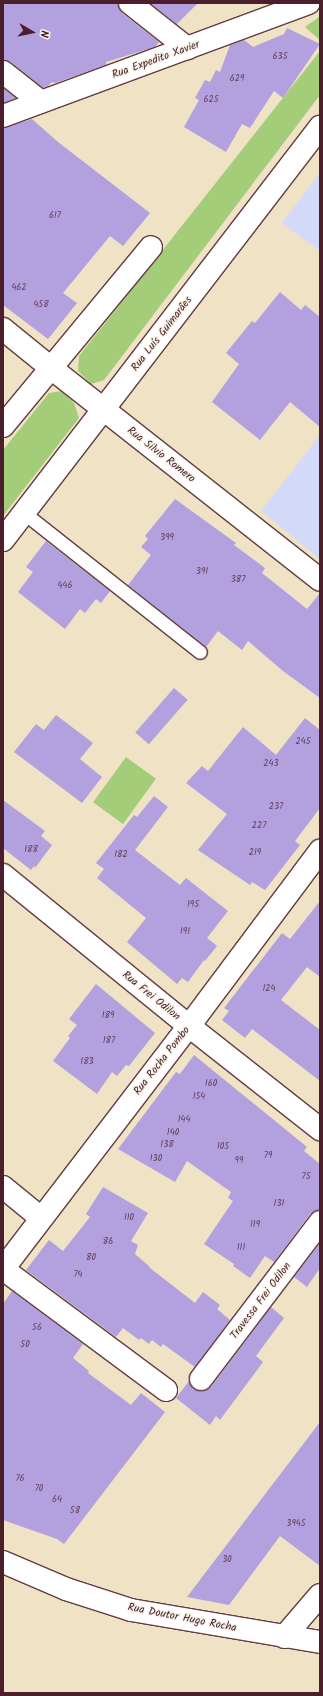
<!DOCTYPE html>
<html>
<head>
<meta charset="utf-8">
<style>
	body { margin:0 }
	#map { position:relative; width:323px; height:1696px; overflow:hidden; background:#f0e2c4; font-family:Kalam,sans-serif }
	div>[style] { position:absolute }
	.built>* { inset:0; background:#d3d9f9 }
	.green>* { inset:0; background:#a4cd79; transform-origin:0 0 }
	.building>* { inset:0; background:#b2a0df; transform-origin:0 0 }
	.roads { filter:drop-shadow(1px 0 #633c42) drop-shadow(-1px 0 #633c42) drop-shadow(0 1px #633c42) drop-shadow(0 -1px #633c42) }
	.lane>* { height:13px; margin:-6.5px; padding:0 6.5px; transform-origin:6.5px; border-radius:6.5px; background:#fff }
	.street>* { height:22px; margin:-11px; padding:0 11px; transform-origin:11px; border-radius:11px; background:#fff }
	.secondary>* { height:22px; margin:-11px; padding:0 11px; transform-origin:11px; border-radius:11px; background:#fff }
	span { translate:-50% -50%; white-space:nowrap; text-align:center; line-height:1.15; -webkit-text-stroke:3px #f7f3e8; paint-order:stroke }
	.number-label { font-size:9px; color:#643f58 }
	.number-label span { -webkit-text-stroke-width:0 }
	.street-label { font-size:11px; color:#4a1f2b }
	.frame { position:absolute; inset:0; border:4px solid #4a1f2b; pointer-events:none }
	.north { position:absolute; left:12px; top:12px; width:40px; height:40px; -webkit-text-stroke:3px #f7f3e8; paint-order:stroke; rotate:99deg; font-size:11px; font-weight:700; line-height:16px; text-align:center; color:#4a1f2b }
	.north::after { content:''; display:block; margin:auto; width:14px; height:18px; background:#4a1f2b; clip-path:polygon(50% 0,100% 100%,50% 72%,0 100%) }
</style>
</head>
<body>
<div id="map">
	<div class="built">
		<div style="clip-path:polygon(320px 173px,320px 251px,282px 223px)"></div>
		<div style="clip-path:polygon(320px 435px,320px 559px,261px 511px)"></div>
	</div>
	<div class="green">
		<div style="clip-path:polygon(319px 17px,320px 18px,320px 40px,305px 27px)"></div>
		<div style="clip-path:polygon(320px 51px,320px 95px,104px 380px,91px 384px,78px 371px,79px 356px)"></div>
		<div style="clip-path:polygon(62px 391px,74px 403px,79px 418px,3px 516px,3px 450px,49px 393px)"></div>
		<div style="left:126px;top:757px;width:37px;height:56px;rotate:36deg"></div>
	</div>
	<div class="building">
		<div style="clip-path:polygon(3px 3px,118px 3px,122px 13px,159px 42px,155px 47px,106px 62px,106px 65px,55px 83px,52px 82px,48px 86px,43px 88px,11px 62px,3px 60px)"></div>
		<div style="clip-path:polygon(150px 3px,198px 3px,177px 24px)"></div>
		<div style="clip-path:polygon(287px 28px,320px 44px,283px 98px,274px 91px,250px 128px,242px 124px,226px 152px,184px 127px,199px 100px,195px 98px,205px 80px,210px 82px,216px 70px,220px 72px,230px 45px,244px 40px,253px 47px,284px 34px)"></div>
		<div style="clip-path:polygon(3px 88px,16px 98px,3px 103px)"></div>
		<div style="clip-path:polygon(32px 119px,58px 142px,150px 213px,123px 246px,110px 236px,63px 293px,77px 303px,48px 339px,3px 305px,3px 128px)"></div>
		<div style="clip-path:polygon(280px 292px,301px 310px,305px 305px,320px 317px,320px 427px,290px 402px,260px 440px,212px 402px,239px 364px,226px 353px,252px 321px,255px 323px)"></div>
		<div style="clip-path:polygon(175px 499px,236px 543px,234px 545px,265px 568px,262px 573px,307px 609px,320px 593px,320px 698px,283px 671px,248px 641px,242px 650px,218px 631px,206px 647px,128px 585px,151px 555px,141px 547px,148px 539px,145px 536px)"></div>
		<div style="clip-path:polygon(46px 541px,110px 591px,101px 603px,96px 599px,85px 613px,80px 609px,65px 629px,18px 592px,33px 572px,26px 567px)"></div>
		<div style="left:174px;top:688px;width:18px;height:59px;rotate:41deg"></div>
		<div style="clip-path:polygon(56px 715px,93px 743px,80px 759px,102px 777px,82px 803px,14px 752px,36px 724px,44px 730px)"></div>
		<div style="clip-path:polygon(305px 718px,320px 730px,320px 808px,295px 841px,300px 845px,265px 890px,252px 882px,250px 885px,198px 850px,227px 814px,186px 783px,202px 766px,208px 771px,243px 727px,276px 755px)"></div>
		<div style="clip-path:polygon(154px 796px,168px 807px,135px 850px,180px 885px,186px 878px,228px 911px,207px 938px,217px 946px,205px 961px,204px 960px,188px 982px,182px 978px,177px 984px,127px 942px,146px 918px,97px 878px,104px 869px,96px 863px,134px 815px,137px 817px)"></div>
		<div style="clip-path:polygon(3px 800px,45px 831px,41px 836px,52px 845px,35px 868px,34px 866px,31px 870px,3px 848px)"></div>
		<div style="clip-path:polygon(320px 901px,320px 977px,307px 967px,281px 1000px,320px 1030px,320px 1081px,252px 1029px,245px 1038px,222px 1020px,229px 1011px,224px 1008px,282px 933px,290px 939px)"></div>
		<div style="clip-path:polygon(96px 984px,155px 1033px,129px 1066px,126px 1065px,117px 1076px,112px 1072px,97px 1094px,53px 1061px,70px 1038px,68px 1036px,77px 1025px,69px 1019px)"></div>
		<div style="clip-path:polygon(194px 1055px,307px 1147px,304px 1151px,320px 1164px,320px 1210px,310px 1214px,274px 1262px,265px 1256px,250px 1278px,233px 1266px,234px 1264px,204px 1244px,233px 1201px,228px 1198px,231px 1192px,187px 1161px,175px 1182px,118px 1149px,176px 1072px,180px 1074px)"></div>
		<div style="clip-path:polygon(103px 1187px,148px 1213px,131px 1241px,138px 1245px,135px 1254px,150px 1267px,150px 1268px,195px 1303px,203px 1292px,220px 1305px,217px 1309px,230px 1320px,195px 1367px,163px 1344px,161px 1347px,152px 1340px,149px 1344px,141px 1338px,139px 1340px,123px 1328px,116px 1337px,26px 1270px,49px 1240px,63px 1251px,90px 1217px,86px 1214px)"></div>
		<div style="clip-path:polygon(320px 1243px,320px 1268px,307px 1287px,294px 1277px)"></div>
		<div style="clip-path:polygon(12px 1291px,83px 1344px,73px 1358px,89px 1371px,88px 1373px,131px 1405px,141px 1393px,165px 1412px,64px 1544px,57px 1539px,3px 1520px,3px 1304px)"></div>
		<div style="clip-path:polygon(271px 1307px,284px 1318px,256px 1356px,263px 1362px,220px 1420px,216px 1416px,210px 1425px,176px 1398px,189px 1381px,193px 1389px,199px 1391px,205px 1391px,211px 1387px)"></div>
		<div style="clip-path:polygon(320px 1422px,320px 1566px,280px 1536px,229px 1605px,187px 1597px)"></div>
	</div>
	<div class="roads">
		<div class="lane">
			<div style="left:24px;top:513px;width:224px;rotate:38.3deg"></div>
		</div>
		<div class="street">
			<div style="left:130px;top:3px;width:73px;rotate:38.3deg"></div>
			<div style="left:3px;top:72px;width:48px;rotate:38.3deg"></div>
			<div style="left:3px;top:116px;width:326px;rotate:-20.3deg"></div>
			<div style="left:3px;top:329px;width:62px;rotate:39.1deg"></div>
			<div style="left:51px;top:368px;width:342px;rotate:38.2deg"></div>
			<div style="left:3px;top:426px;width:232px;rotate:-50.4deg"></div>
			<div style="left:3px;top:540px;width:521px;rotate:-52.49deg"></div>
			<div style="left:3px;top:875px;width:240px;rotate:39.1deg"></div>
			<div style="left:189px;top:1026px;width:167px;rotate:38.2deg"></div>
			<div style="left:3px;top:1187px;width:49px;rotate:39.2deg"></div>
			<div style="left:3px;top:1269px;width:306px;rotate:-52.6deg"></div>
			<div style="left:189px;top:1026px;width:219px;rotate:-53.2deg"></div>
			<div style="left:3px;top:1269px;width:203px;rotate:36.6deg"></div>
			<div style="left:201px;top:1379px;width:197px;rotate:-52.8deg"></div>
			<div style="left:3px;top:1562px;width:69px;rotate:23.2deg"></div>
			<div style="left:66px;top:1589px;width:68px;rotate:17.9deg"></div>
			<div style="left:131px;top:1610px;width:192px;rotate:9.6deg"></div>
		</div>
		<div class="secondary">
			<div style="left:284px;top:1637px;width:55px;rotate:-49.4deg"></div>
		</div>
	</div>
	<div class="number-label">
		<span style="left:280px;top:57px">635</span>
		<span style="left:237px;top:79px">629</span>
		<span style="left:211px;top:100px">625</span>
		<span style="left:55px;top:216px">617</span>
		<span style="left:19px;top:288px">462</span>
		<span style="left:41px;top:305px">458</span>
		<span style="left:167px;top:538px">399</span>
		<span style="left:202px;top:572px">391</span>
		<span style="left:238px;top:580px">387</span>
		<span style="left:65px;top:586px">446</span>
		<span style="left:303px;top:742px">245</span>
		<span style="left:271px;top:764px">243</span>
		<span style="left:276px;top:807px">237</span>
		<span style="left:259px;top:826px">227</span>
		<span style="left:31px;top:850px">188</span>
		<span style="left:255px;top:853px">219</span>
		<span style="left:121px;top:855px">182</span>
		<span style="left:193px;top:905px">195</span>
		<span style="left:185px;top:932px">191</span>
		<span style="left:269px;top:989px">124</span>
		<span style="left:108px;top:1016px">189</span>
		<span style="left:109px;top:1041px">187</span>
		<span style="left:87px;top:1062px">183</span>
		<span style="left:211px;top:1084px">160</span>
		<span style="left:199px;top:1097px">154</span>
		<span style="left:184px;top:1120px">144</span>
		<span style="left:173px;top:1133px">140</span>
		<span style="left:167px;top:1145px">138</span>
		<span style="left:223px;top:1147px">105</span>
		<span style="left:268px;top:1156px">79</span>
		<span style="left:156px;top:1159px">130</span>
		<span style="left:239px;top:1161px">99</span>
		<span style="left:306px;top:1177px">75</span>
		<span style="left:279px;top:1204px">131</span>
		<span style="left:129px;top:1218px">110</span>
		<span style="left:255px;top:1225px">119</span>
		<span style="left:108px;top:1242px">86</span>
		<span style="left:241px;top:1248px">111</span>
		<span style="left:91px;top:1258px">80</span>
		<span style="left:78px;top:1275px">74</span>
		<span style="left:37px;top:1328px">56</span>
		<span style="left:25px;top:1345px">50</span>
		<span style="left:20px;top:1479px">76</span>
		<span style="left:39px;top:1489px">70</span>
		<span style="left:57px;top:1500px">64</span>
		<span style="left:75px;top:1511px">58</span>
		<span style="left:296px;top:1524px">3945</span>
		<span style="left:227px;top:1560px">30</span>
	</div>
	<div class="street-label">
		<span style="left:156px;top:60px;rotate:-20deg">Rua Expedito Xavier</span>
		<span style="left:162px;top:334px;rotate:-52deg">Rua Luís Guimarães</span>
		<span style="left:161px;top:455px;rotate:38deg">Rua Silvio Romero</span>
		<span style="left:151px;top:996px;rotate:39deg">Rua Frei Odilon</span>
		<span style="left:162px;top:1061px;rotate:-52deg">Rua Rocha Pombo</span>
		<span style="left:261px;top:1301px;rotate:-53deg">Travessa Frei Odilon</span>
		<span style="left:182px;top:1618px;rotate:11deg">Rua Doutor Hugo Rocha</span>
	</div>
	<div class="frame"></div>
	<div class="north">N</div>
</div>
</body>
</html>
